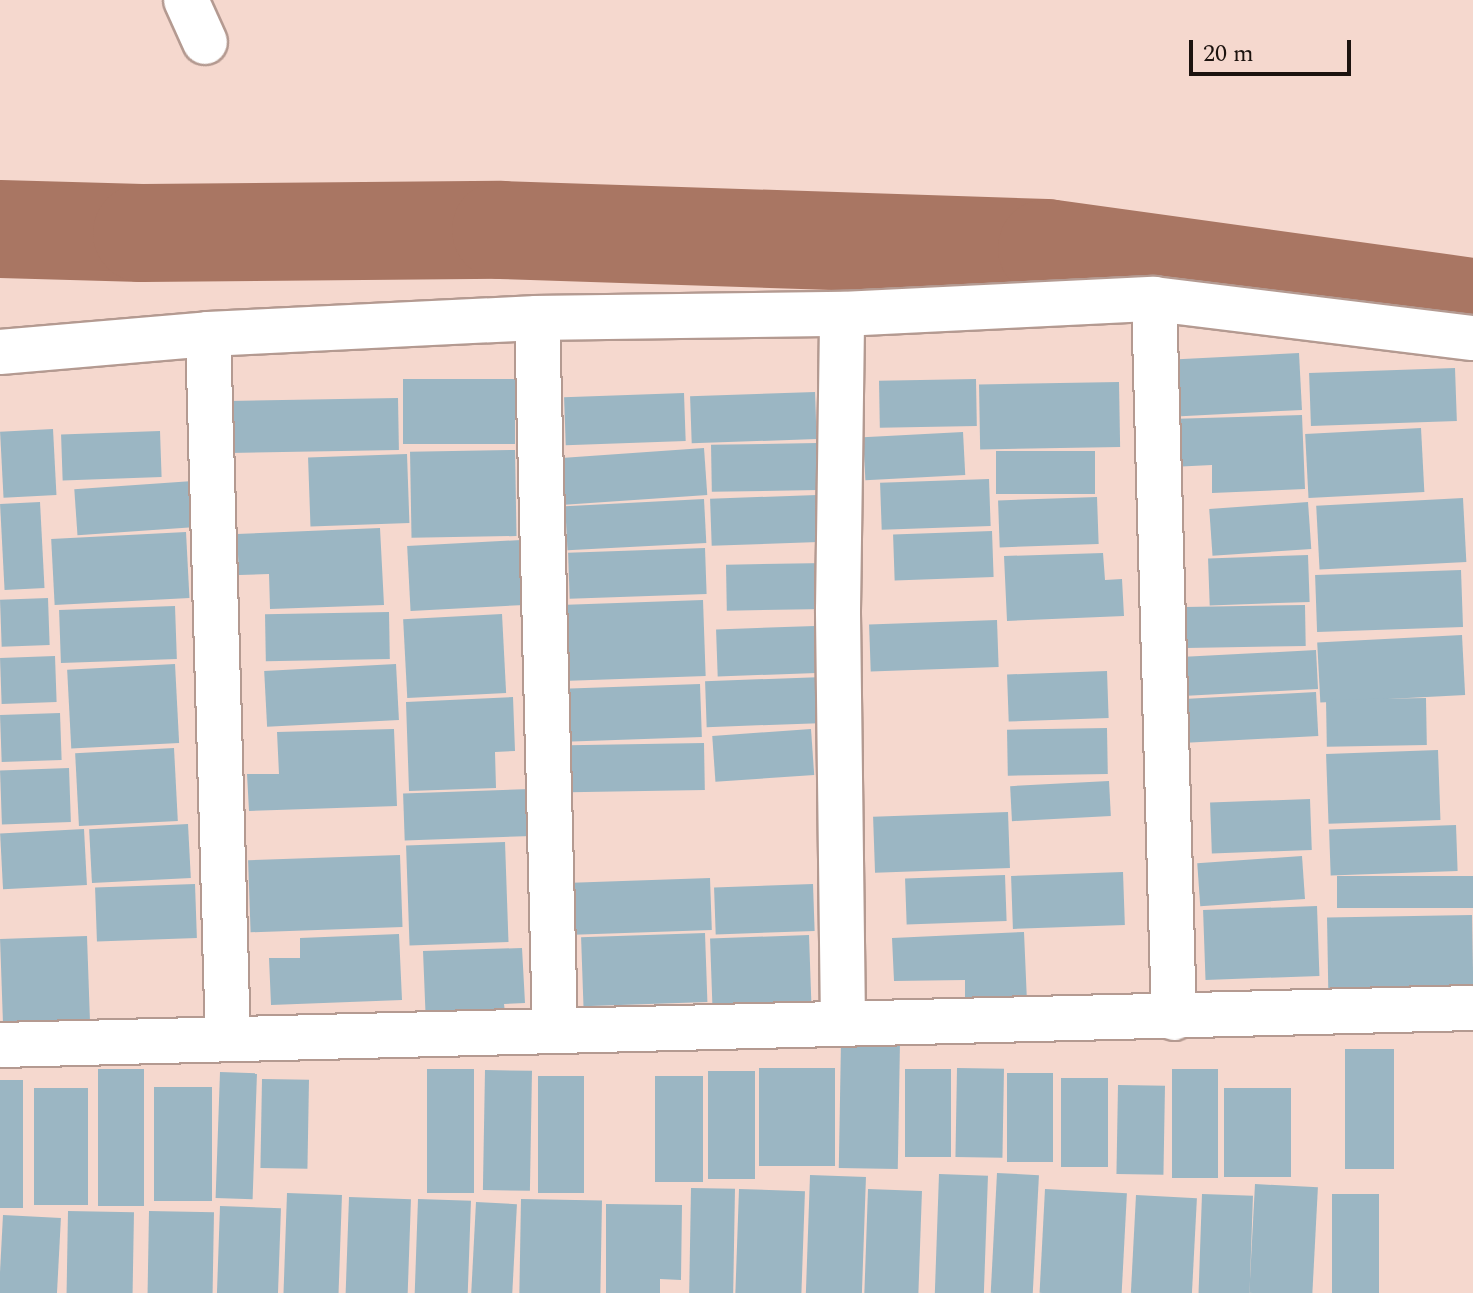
<!DOCTYPE html>
<html>
<head>
<meta charset="utf-8">
<style>
	body { margin:0 }
	#map { position:relative; width:1473px; height:1293px; overflow:hidden; background:#f5d8ce; font-family:Spectral,serif }
	div>[style] { position:absolute }
	.river>* { height:98px; margin:-49px; padding:0 49px; transform-origin:49px; border-radius:49px; background:#a97663 }
	.building>* { inset:0; background:#9bb6c3; transform-origin:0 0 }
	.roads { filter:drop-shadow(2px 0 #b49a91) drop-shadow(-2px 0 #b49a91) drop-shadow(0 2px #b49a91) drop-shadow(0 -2px #b49a91) }
	.street>* { height:44px; margin:-22px; padding:0 22px; transform-origin:22px; border-radius:22px; background:#fff }
	span { translate:-50% -50%; white-space:nowrap; text-align:center; line-height:1.15; -webkit-text-stroke:6px #f5d8ce; paint-order:stroke }
	.scale { position:absolute; left:1189px; top:40px; width:162px; height:36px; box-sizing:border-box; border:4px solid #1c130f; border-top:0; padding-left:10px; font-size:24px; line-height:28px; white-space:nowrap; color:#1c130f; -webkit-text-stroke:6px #f5d8ce; paint-order:stroke }
</style>
</head>
<body>
<div id="map">
	<div class="river">
		<div style="left:0;top:229px;width:142px;rotate:1.6deg"></div>
		<div style="left:142px;top:233px;width:359px;rotate:-0.5deg"></div>
		<div style="left:501px;top:230px;width:546px;rotate:1.89deg"></div>
		<div style="left:1047px;top:248px;width:430px;rotate:7.9deg"></div>
	</div>
	<div class="building">
		<div style="left:1299px;top:353px;width:57px;height:121px;rotate:87deg"></div>
		<div style="left:1455px;top:368px;width:53px;height:146px;rotate:88deg"></div>
		<div style="left:515px;top:379px;width:65px;height:112px;rotate:90deg"></div>
		<div style="left:976px;top:379px;width:47px;height:97px;rotate:89deg"></div>
		<div style="left:1119px;top:382px;width:65px;height:140px;rotate:89deg"></div>
		<div style="left:815px;top:392px;width:47px;height:125px;rotate:88deg"></div>
		<div style="left:684px;top:393px;width:48px;height:120px;rotate:88deg"></div>
		<div style="left:398px;top:398px;width:52px;height:170px;rotate:89deg"></div>
		<div style="clip-path:polygon(1302px 415px,1305px 489px,1212px 493px,1212px 465px,1171px 467px,1169px 419px)"></div>
		<div style="left:1421px;top:428px;width:64px;height:116px;rotate:87deg"></div>
		<div style="left:53px;top:429px;width:66px;height:53px;rotate:87deg"></div>
		<div style="left:160px;top:431px;width:46px;height:99px;rotate:88deg"></div>
		<div style="left:963px;top:432px;width:43px;height:100px;rotate:87deg"></div>
		<div style="left:817px;top:443px;width:47px;height:106px;rotate:89deg"></div>
		<div style="left:704px;top:448px;width:47px;height:143px;rotate:86deg"></div>
		<div style="left:515px;top:450px;width:86px;height:105px;rotate:89deg"></div>
		<div style="left:1095px;top:451px;width:43px;height:99px;rotate:90deg"></div>
		<div style="left:407px;top:454px;width:69px;height:99px;rotate:88deg"></div>
		<div style="left:989px;top:479px;width:47px;height:109px;rotate:88deg"></div>
		<div style="left:193px;top:481px;width:46px;height:119px;rotate:86deg"></div>
		<div style="left:817px;top:495px;width:47px;height:107px;rotate:88deg"></div>
		<div style="left:1097px;top:497px;width:47px;height:99px;rotate:88deg"></div>
		<div style="left:1463px;top:498px;width:64px;height:147px;rotate:87deg"></div>
		<div style="left:704px;top:499px;width:44px;height:139px;rotate:87deg"></div>
		<div style="left:40px;top:502px;width:86px;height:40px;rotate:87deg"></div>
		<div style="left:1308px;top:502px;width:47px;height:99px;rotate:86deg"></div>
		<div style="clip-path:polygon(380px 528px,384px 605px,270px 609px,269px 574px,239px 575px,237px 534px)"></div>
		<div style="left:992px;top:531px;width:46px;height:99px;rotate:88deg"></div>
		<div style="left:186px;top:532px;width:66px;height:135px;rotate:87deg"></div>
		<div style="left:521px;top:540px;width:65px;height:114px;rotate:87deg"></div>
		<div style="left:705px;top:548px;width:46px;height:137px;rotate:88deg"></div>
		<div style="clip-path:polygon(1103px 553px,1105px 580px,1122px 579px,1124px 616px,1007px 621px,1004px 556px)"></div>
		<div style="left:1308px;top:555px;width:47px;height:100px;rotate:88deg"></div>
		<div style="left:826px;top:563px;width:46px;height:100px;rotate:89deg"></div>
		<div style="left:1461px;top:570px;width:57px;height:146px;rotate:88deg"></div>
		<div style="left:48px;top:598px;width:47px;height:48px;rotate:88deg"></div>
		<div style="left:703px;top:600px;width:76px;height:136px;rotate:88deg"></div>
		<div style="left:1305px;top:605px;width:41px;height:134px;rotate:89deg"></div>
		<div style="left:175px;top:606px;width:53px;height:116px;rotate:88deg"></div>
		<div style="left:389px;top:612px;width:47px;height:124px;rotate:89deg"></div>
		<div style="left:502px;top:614px;width:79px;height:99px;rotate:87deg"></div>
		<div style="left:997px;top:620px;width:47px;height:128px;rotate:88deg"></div>
		<div style="left:815px;top:626px;width:47px;height:99px;rotate:88deg"></div>
		<div style="left:1462px;top:635px;width:60px;height:145px;rotate:87deg"></div>
		<div style="left:1316px;top:650px;width:39px;height:131px;rotate:87deg"></div>
		<div style="left:55px;top:656px;width:46px;height:55px;rotate:88deg"></div>
		<div style="left:175px;top:664px;width:79px;height:108px;rotate:87deg"></div>
		<div style="left:396px;top:664px;width:56px;height:132px;rotate:87deg"></div>
		<div style="left:1107px;top:671px;width:47px;height:100px;rotate:88deg"></div>
		<div style="left:824px;top:677px;width:46px;height:119px;rotate:88deg"></div>
		<div style="left:700px;top:684px;width:53px;height:137px;rotate:88deg"></div>
		<div style="left:1316px;top:692px;width:44px;height:137px;rotate:87deg"></div>
		<div style="clip-path:polygon(513px 697px,515px 751px,495px 752px,496px 788px,409px 791px,406px 702px)"></div>
		<div style="left:1426px;top:698px;width:47px;height:100px;rotate:89deg"></div>
		<div style="left:60px;top:713px;width:47px;height:60px;rotate:88deg"></div>
		<div style="left:1107px;top:728px;width:46px;height:100px;rotate:89deg"></div>
		<div style="clip-path:polygon(394px 729px,397px 806px,249px 811px,247px 774px,279px 774px,277px 732px)"></div>
		<div style="left:811px;top:729px;width:46px;height:99px;rotate:86deg"></div>
		<div style="left:704px;top:743px;width:47px;height:135px;rotate:89deg"></div>
		<div style="left:174px;top:748px;width:73px;height:99px;rotate:87deg"></div>
		<div style="left:1438px;top:750px;width:70px;height:112px;rotate:88deg"></div>
		<div style="left:69px;top:768px;width:54px;height:69px;rotate:88deg"></div>
		<div style="left:1109px;top:781px;width:35px;height:99px;rotate:87deg"></div>
		<div style="left:530px;top:789px;width:47px;height:127px;rotate:88deg"></div>
		<div style="left:1310px;top:799px;width:51px;height:100px;rotate:88deg"></div>
		<div style="left:1008px;top:812px;width:56px;height:135px;rotate:88deg"></div>
		<div style="left:188px;top:824px;width:54px;height:99px;rotate:87deg"></div>
		<div style="left:1456px;top:825px;width:46px;height:127px;rotate:88deg"></div>
		<div style="left:84px;top:829px;width:56px;height:84px;rotate:87deg"></div>
		<div style="left:505px;top:842px;width:100px;height:99px;rotate:88deg"></div>
		<div style="left:400px;top:855px;width:72px;height:152px;rotate:88deg"></div>
		<div style="left:1302px;top:856px;width:43px;height:105px;rotate:86deg"></div>
		<div style="left:1123px;top:872px;width:53px;height:112px;rotate:88deg"></div>
		<div style="left:1005px;top:875px;width:46px;height:100px;rotate:88deg"></div>
		<div style="left:1473px;top:876px;width:32px;height:136px;rotate:90deg"></div>
		<div style="left:710px;top:878px;width:52px;height:138px;rotate:88deg"></div>
		<div style="left:195px;top:884px;width:54px;height:100px;rotate:88deg"></div>
		<div style="left:813px;top:884px;width:47px;height:99px;rotate:88deg"></div>
		<div style="left:1317px;top:906px;width:70px;height:114px;rotate:88deg"></div>
		<div style="left:1472px;top:915px;width:71px;height:145px;rotate:89deg"></div>
		<div style="clip-path:polygon(1024px 932px,1027px 1002px,965px 1004px,965px 980px,894px 981px,892px 938px)"></div>
		<div style="left:705px;top:933px;width:69px;height:124px;rotate:88deg"></div>
		<div style="clip-path:polygon(399px 934px,402px 1000px,271px 1005px,269px 958px,300px 958px,300px 938px)"></div>
		<div style="left:809px;top:935px;width:70px;height:99px;rotate:88deg"></div>
		<div style="left:87px;top:936px;width:85px;height:87px;rotate:88deg"></div>
		<div style="clip-path:polygon(522px 948px,525px 1003px,504px 1004px,506px 1022px,426px 1025px,423px 951px)"></div>
		<div style="left:841px;top:1041px;width:59px;height:127px;rotate:1deg"></div>
		<div style="left:1345px;top:1049px;width:49px;height:120px"></div>
		<div style="left:759px;top:1068px;width:76px;height:98px"></div>
		<div style="left:957px;top:1068px;width:47px;height:89px;rotate:1deg"></div>
		<div style="left:144px;top:1069px;width:137px;height:46px;rotate:90deg"></div>
		<div style="left:427px;top:1069px;width:47px;height:124px"></div>
		<div style="left:905px;top:1069px;width:46px;height:88px"></div>
		<div style="left:1172px;top:1069px;width:46px;height:109px"></div>
		<div style="left:485px;top:1070px;width:47px;height:120px;rotate:1deg"></div>
		<div style="left:708px;top:1071px;width:47px;height:108px"></div>
		<div style="left:220px;top:1072px;width:37px;height:126px;rotate:2deg"></div>
		<div style="left:1007px;top:1073px;width:46px;height:89px"></div>
		<div style="left:538px;top:1076px;width:46px;height:117px"></div>
		<div style="left:655px;top:1076px;width:48px;height:106px"></div>
		<div style="left:1061px;top:1078px;width:47px;height:89px"></div>
		<div style="left:262px;top:1079px;width:47px;height:89px;rotate:1deg"></div>
		<div style="left:0;top:1080px;width:23px;height:128px"></div>
		<div style="left:1118px;top:1085px;width:47px;height:89px;rotate:1deg"></div>
		<div style="left:154px;top:1087px;width:58px;height:114px"></div>
		<div style="left:34px;top:1088px;width:54px;height:117px"></div>
		<div style="left:1224px;top:1088px;width:67px;height:89px"></div>
		<div style="left:997px;top:1173px;width:42px;height:120px;rotate:3deg"></div>
		<div style="left:939px;top:1174px;width:49px;height:119px;rotate:2deg"></div>
		<div style="left:810px;top:1175px;width:56px;height:118px;rotate:2deg"></div>
		<div style="left:1255px;top:1184px;width:63px;height:109px;rotate:3deg"></div>
		<div style="left:691px;top:1188px;width:44px;height:105px;rotate:1deg"></div>
		<div style="left:739px;top:1189px;width:66px;height:104px;rotate:2deg"></div>
		<div style="left:868px;top:1189px;width:54px;height:104px;rotate:2deg"></div>
		<div style="left:1045px;top:1189px;width:82px;height:104px;rotate:3deg"></div>
		<div style="left:287px;top:1193px;width:55px;height:100px;rotate:2deg"></div>
		<div style="left:1202px;top:1194px;width:51px;height:99px;rotate:2deg"></div>
		<div style="left:1332px;top:1194px;width:47px;height:99px"></div>
		<div style="left:1136px;top:1195px;width:61px;height:98px;rotate:3deg"></div>
		<div style="left:349px;top:1197px;width:62px;height:96px;rotate:2deg"></div>
		<div style="left:418px;top:1199px;width:53px;height:94px;rotate:2deg"></div>
		<div style="left:521px;top:1199px;width:81px;height:94px;rotate:1deg"></div>
		<div style="left:476px;top:1202px;width:41px;height:91px;rotate:3deg"></div>
		<div style="clip-path:polygon(606px 1204px,682px 1205px,681px 1280px,660px 1279px,660px 1293px,606px 1293px)"></div>
		<div style="left:220px;top:1206px;width:61px;height:87px;rotate:2deg"></div>
		<div style="left:68px;top:1211px;width:66px;height:82px;rotate:1deg"></div>
		<div style="left:149px;top:1211px;width:65px;height:82px;rotate:1deg"></div>
		<div style="left:3px;top:1215px;width:58px;height:78px;rotate:3deg"></div>
	</div>
	<div class="roads">
		<div class="street">
			<div style="left:186px;top:0;width:46px;rotate:65.7deg"></div>
			<div style="left:1154px;top:299px;width:719px;rotate:88.41deg"></div>
			<div style="left:537px;top:318px;width:713px;rotate:88.55deg"></div>
			<div style="left:208px;top:334px;width:705px;rotate:88.38deg"></div>
			<div style="left:0;top:352px;width:209px;rotate:-4.9deg"></div>
			<div style="left:208px;top:334px;width:329px;rotate:-2.8deg"></div>
			<div style="left:537px;top:318px;width:305px;rotate:-0.8deg"></div>
			<div style="left:843px;top:1023px;width:413px;rotate:-90.7deg"></div>
			<div style="left:838px;top:610px;width:296px;rotate:-89.2deg"></div>
			<div style="left:842px;top:314px;width:312px;rotate:-2.8deg"></div>
			<div style="left:1154px;top:299px;width:321px;rotate:7deg"></div>
			<div style="left:0;top:1045px;width:1473px;rotate:-1.44deg"></div>
		</div>
	</div>
	<div class="scale">20 m</div>
</div>
</body>
</html>
